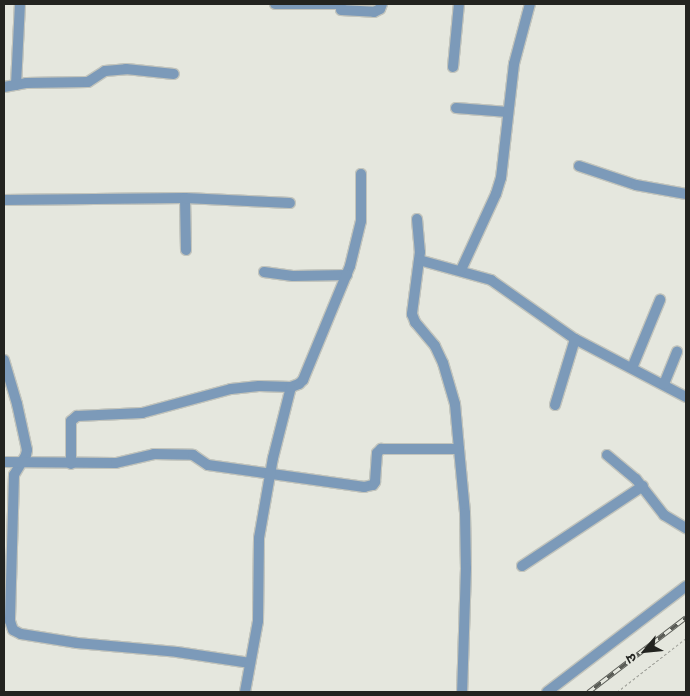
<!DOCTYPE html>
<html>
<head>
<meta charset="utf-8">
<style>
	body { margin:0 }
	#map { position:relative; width:690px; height:696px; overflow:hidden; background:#e5e7de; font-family:"Zilla Slab","Noto Sans Devanagari",serif }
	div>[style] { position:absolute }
	.path>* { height:1px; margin-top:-0.5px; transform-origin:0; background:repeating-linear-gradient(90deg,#a0a19a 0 2.5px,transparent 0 5px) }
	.roads { filter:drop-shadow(1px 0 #c2c4bc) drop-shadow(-1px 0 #c2c4bc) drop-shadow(0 1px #c2c4bc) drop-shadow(0 -1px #c2c4bc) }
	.minor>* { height:10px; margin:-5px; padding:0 5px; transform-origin:5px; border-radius:5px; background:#7c9ab9 }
	.rail>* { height:4.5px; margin-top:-2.25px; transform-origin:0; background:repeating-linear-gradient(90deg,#e5e7de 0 8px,#595b55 0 16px); box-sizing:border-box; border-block:1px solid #595b55 }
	span { translate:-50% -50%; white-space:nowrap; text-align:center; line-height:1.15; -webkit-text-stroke:5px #e5e7de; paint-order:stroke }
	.frame { position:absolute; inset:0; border:5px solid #232420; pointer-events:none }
	.north { position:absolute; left:620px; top:626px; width:50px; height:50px; -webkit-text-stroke:4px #e5e7de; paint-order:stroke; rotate:242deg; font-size:14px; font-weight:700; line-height:20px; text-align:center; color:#232420 }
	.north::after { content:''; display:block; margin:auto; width:18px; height:22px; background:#232420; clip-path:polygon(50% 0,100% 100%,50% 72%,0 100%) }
</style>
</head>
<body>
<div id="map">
	<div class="path">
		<div style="left:617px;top:692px;width:88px;rotate:-38deg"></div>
	</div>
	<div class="roads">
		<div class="minor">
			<div style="left:275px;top:4px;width:66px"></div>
			<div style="left:341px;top:10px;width:33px;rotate:3deg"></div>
			<div style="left:374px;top:12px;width:7px;rotate:-27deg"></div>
			<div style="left:380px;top:9px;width:5px;rotate:-68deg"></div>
			<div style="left:453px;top:67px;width:63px;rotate:-84.6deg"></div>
			<div style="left:16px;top:85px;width:81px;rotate:-87.2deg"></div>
			<div style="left:4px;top:87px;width:22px;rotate:-10deg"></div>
			<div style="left:26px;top:83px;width:62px;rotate:-0.9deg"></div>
			<div style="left:88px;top:82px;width:20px;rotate:-33deg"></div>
			<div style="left:105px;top:71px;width:21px;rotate:-5deg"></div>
			<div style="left:126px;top:69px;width:48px;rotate:5.9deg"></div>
			<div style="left:456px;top:108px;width:52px;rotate:4.4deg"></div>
			<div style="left:579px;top:166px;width:60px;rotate:18.4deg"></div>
			<div style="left:636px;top:185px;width:51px;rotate:10.2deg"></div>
			<div style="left:185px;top:198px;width:52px;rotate:88.9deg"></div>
			<div style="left:4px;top:200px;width:181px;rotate:-0.6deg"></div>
			<div style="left:185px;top:198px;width:105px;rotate:2.7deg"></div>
			<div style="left:417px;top:219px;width:33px;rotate:85deg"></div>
			<div style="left:420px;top:252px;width:63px;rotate:97.4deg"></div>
			<div style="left:412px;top:314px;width:9px;rotate:69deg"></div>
			<div style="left:415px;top:322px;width:31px;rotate:50deg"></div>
			<div style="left:435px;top:346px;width:19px;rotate:65deg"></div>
			<div style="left:443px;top:363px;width:43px;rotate:73.7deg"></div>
			<div style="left:455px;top:404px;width:45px;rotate:84.9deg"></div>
			<div style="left:459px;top:449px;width:64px;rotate:84.6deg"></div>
			<div style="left:465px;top:513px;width:55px;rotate:89deg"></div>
			<div style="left:466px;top:568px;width:124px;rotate:91.8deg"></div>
			<div style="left:419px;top:260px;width:75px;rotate:15.5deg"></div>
			<div style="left:491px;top:280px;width:103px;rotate:35.1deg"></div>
			<div style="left:575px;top:339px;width:125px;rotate:27.6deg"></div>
			<div style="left:461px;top:270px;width:84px;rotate:-65.3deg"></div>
			<div style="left:496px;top:194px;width:17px;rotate:-73deg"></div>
			<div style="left:501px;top:178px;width:115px;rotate:-83.5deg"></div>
			<div style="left:514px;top:64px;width:62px;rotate:-75.1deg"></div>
			<div style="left:264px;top:272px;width:29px;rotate:8deg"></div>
			<div style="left:293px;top:276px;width:54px;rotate:-1.1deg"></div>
			<div style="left:4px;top:360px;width:46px;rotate:73.5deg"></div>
			<div style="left:17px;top:404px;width:47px;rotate:77.7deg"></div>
			<div style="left:27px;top:450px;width:5px;rotate:101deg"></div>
			<div style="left:26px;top:455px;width:23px;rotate:121deg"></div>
			<div style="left:14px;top:475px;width:146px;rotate:91.6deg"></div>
			<div style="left:10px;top:621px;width:9px;rotate:72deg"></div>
			<div style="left:13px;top:630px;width:9px;rotate:27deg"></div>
			<div style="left:21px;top:634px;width:57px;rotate:9.1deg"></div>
			<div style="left:77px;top:643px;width:100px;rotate:5.1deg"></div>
			<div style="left:177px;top:652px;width:74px;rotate:8.6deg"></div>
			<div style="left:632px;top:368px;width:74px;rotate:-67.6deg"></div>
			<div style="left:664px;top:384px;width:35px;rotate:-68deg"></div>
			<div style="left:555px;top:405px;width:69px;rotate:-73.1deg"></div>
			<div style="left:607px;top:455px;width:38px;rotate:40deg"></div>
			<div style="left:636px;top:479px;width:46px;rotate:52.1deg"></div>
			<div style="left:664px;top:515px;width:26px;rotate:31deg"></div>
			<div style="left:4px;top:462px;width:112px;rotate:0.5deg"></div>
			<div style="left:116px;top:463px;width:39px;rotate:-13deg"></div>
			<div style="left:154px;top:454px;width:39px;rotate:1deg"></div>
			<div style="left:193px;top:455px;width:18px;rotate:34deg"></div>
			<div style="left:208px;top:465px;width:158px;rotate:8deg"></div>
			<div style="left:364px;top:487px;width:9px;rotate:-13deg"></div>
			<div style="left:373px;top:485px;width:4px;rotate:-56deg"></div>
			<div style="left:375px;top:482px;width:29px;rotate:-86deg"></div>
			<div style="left:377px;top:453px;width:6px;rotate:-45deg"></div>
			<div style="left:381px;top:449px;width:78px"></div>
			<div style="left:71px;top:464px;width:43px;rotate:-90deg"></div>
			<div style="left:71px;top:421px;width:8px;rotate:-40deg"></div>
			<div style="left:77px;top:416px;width:65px;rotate:-2.6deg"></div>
			<div style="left:142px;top:413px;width:92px;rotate:-15.1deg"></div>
			<div style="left:231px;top:389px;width:28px;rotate:-6deg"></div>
			<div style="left:259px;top:386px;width:32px;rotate:2deg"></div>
			<div style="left:522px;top:566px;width:145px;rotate:-33.5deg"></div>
			<div style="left:245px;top:692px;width:72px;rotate:-79.6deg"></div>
			<div style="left:258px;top:621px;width:83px;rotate:-89.3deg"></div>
			<div style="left:259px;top:538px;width:81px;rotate:-80.1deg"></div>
			<div style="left:273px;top:458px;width:73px;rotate:-75.8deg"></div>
			<div style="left:291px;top:387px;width:9px;rotate:-21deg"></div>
			<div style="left:299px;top:384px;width:6px;rotate:-45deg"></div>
			<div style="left:303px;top:380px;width:123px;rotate:-67.6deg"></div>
			<div style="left:350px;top:266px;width:46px;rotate:-76.3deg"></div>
			<div style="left:361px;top:221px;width:47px;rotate:-90deg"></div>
			<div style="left:547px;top:692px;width:175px;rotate:-37.3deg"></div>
		</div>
	</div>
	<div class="rail">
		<div style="left:588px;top:692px;width:123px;rotate:-37.4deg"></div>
	</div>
	<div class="frame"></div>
	<div class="north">उ</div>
</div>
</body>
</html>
